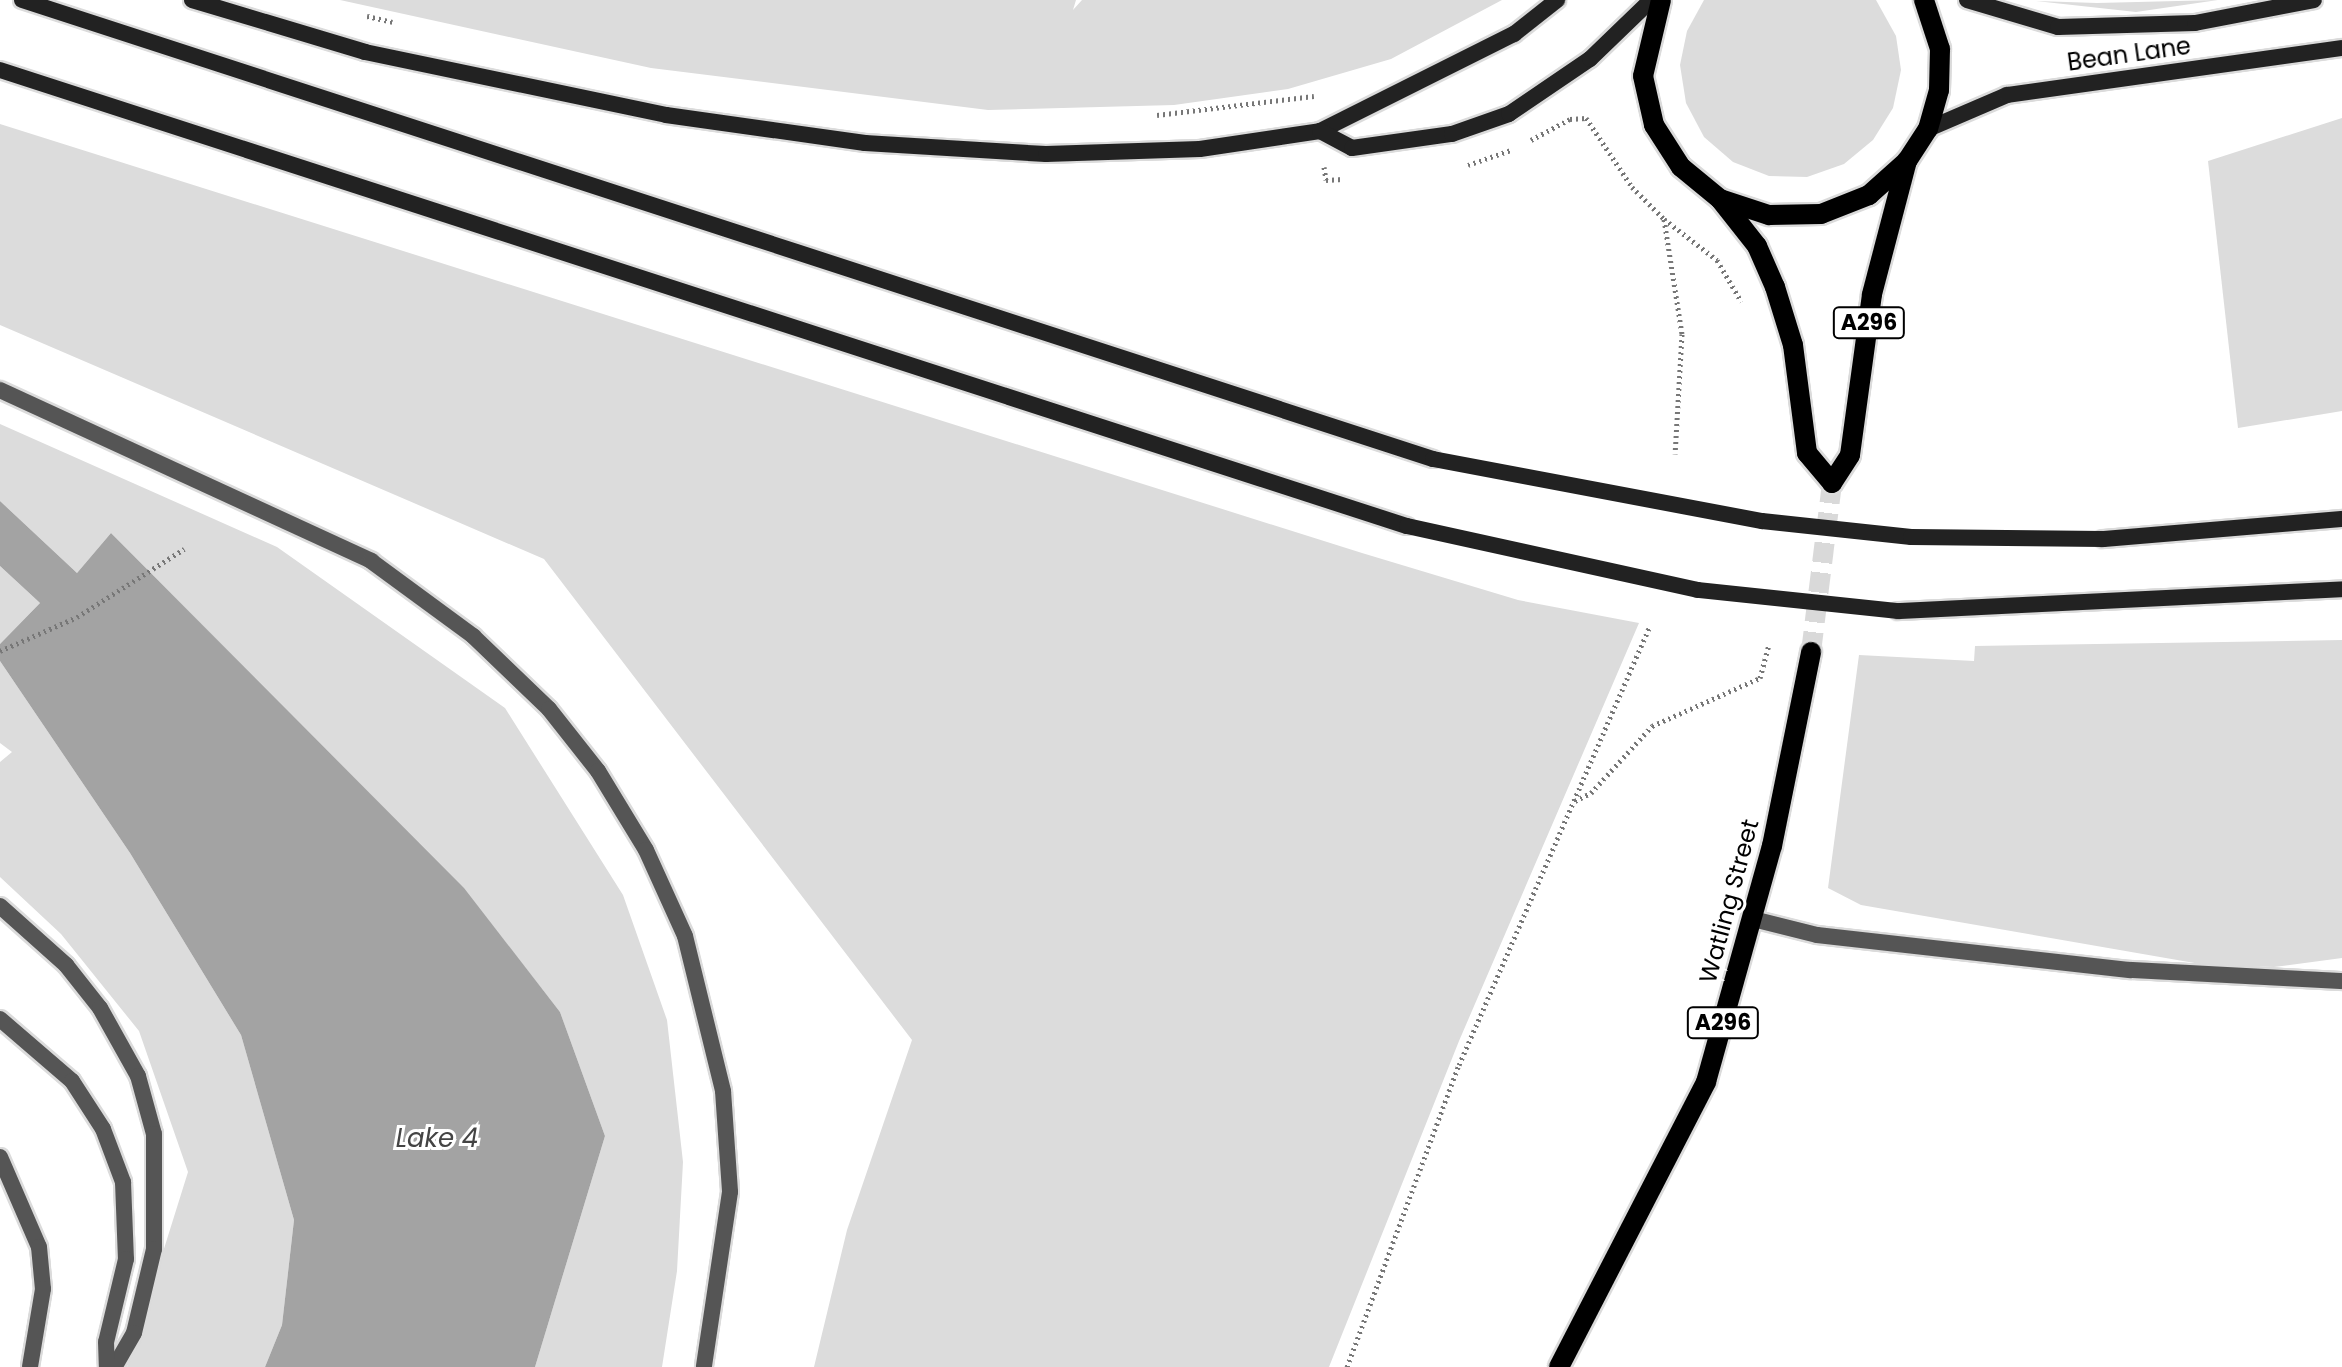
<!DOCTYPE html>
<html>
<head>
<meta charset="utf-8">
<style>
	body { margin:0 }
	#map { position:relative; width:2342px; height:1367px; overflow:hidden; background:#fff; font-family:Poppins,sans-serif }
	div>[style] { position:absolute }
	.green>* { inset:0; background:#dcdcdc }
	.water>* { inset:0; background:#a3a3a3 }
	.primary-tunnel>* { height:20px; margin-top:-10px; transform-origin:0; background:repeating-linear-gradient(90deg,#d9d9d9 0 20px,transparent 0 30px) }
	.path>* { height:5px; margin-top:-2.5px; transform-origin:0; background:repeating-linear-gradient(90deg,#777 0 2px,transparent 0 6px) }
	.roads { filter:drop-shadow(2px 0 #dbdbdb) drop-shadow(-2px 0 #dbdbdb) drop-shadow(0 2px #dbdbdb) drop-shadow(0 -2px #dbdbdb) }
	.lane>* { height:16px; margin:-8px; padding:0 8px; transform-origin:8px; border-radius:8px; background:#555 }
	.street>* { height:16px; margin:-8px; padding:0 8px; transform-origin:8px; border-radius:8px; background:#555 }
	.secondary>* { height:16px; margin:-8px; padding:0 8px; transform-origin:8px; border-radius:8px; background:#222 }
	.primary>* { height:20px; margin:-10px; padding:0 10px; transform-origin:10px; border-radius:10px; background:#000 }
	.secondary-bridge>* { height:16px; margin:-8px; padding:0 8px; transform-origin:8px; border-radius:8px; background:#222 }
	span { translate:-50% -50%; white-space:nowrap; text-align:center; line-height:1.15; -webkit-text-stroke:6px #fff; paint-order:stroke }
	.shield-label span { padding:2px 6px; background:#fff; border:2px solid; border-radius:6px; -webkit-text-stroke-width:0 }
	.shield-label { font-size:22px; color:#000; font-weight:700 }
	.street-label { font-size:24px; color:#000 }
	.water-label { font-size:26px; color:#444; font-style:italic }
</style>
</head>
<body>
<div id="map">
	<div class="green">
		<div style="clip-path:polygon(340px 0,1076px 0,1073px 10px,1082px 0,1502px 0,1391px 59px,1288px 89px,1174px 105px,988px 110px,651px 68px)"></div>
		<div style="clip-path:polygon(1704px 0,1876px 0,1896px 36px,1901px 70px,1893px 108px,1873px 140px,1844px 164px,1807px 177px,1769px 176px,1733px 162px,1704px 137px,1686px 103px,1680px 65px,1687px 31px)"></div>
		<div style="clip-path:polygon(2218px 0,2136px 12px,2036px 1px,2097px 3px)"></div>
		<div style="clip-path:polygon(2342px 118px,2342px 411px,2238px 428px,2208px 161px)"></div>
		<div style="clip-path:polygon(0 124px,1362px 553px,1518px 600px,1639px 623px,1459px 1041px,1329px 1367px,814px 1367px,847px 1230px,912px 1040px,544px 559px,0 325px)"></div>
		<div style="clip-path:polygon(0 424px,277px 547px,505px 708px,623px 895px,667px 1020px,683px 1162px,677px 1271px,662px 1367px,535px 1367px,605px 1136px,560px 1012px,463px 888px,111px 533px,77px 573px,0 501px)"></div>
		<div style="clip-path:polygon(0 566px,40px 603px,0 644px)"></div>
		<div style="clip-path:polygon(2342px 640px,2342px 958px,2274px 967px,2206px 965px,1861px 905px,1828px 888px,1859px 655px,1974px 661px,1975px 646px)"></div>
		<div style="clip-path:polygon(0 661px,130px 853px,241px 1035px,294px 1220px,282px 1325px,265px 1367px,127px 1367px,188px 1172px,139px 1031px,61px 934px,0 877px,0 762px,12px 752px,0 743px)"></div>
	</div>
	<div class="water">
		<div style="clip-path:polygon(0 501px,77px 573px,111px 533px,464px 888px,560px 1012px,605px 1136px,535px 1367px,265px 1367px,282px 1325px,294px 1220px,241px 1035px,130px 853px,0 661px,0 644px,40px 603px,0 566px)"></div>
	</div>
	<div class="primary-tunnel">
		<div style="left:1811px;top:652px;width:170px;rotate:-82.9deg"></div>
	</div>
	<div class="path">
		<div style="left:367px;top:16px;width:26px;rotate:13deg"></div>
		<div style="left:1157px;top:115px;width:158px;rotate:-6.9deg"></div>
		<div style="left:1531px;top:140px;width:44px;rotate:-28.3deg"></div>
		<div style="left:1570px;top:119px;width:16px;rotate:-4deg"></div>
		<div style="left:1586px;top:118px;width:83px;rotate:56.3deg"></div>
		<div style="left:1632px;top:187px;width:45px;rotate:45deg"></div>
		<div style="left:1664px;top:219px;width:116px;rotate:81.1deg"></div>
		<div style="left:1682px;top:334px;width:120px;rotate:93.3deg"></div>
		<div style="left:1468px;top:165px;width:46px;rotate:-19.2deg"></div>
		<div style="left:1324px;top:167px;width:13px;rotate:81deg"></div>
		<div style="left:1326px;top:180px;width:17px;rotate:-3deg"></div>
		<div style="left:1664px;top:219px;width:67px;rotate:37.7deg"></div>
		<div style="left:1717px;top:260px;width:48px;rotate:59.7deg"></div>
		<div style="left:0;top:651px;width:84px;rotate:-23.8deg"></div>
		<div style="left:77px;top:617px;width:127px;rotate:-32.4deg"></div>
		<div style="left:1575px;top:801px;width:18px;rotate:-27deg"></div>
		<div style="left:1591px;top:793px;width:91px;rotate:-47.7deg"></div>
		<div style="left:1652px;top:726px;width:118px;rotate:-24deg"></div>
		<div style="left:1760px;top:678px;width:35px;rotate:-75deg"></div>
		<div style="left:1347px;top:1367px;width:322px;rotate:-69.7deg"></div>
		<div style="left:1459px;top:1065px;width:479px;rotate:-66.5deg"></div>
	</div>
	<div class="roads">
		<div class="lane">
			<div style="left:0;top:390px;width:409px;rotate:24.7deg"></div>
			<div style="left:371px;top:561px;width:127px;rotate:36.3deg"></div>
			<div style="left:473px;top:636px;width:105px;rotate:43.8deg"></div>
			<div style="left:549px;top:709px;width:79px;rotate:51.7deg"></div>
			<div style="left:598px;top:771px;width:92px;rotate:58.7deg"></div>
			<div style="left:646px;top:850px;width:94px;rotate:65.6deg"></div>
			<div style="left:685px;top:936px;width:160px;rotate:76.2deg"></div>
			<div style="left:723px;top:1091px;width:101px;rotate:86deg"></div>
			<div style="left:730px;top:1192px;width:177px;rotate:98.5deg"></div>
			<div style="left:1753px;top:919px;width:66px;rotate:14deg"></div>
			<div style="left:1817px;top:935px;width:316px;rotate:6.4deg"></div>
			<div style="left:2131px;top:970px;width:211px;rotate:3deg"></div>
			<div style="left:0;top:1157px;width:98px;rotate:66.6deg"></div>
			<div style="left:39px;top:1247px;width:42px;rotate:84.6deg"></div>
			<div style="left:43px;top:1289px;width:79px;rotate:99.5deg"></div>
		</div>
		<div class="street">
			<div style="left:0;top:906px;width:89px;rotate:41.8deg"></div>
			<div style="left:66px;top:965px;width:55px;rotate:51.7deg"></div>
			<div style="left:100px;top:1008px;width:78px;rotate:60.8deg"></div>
			<div style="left:138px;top:1076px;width:60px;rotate:74.6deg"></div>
			<div style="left:154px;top:1134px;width:115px;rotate:90deg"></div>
			<div style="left:154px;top:1249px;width:86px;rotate:103.4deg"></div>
			<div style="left:134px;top:1333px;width:39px;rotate:120deg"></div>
			<div style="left:0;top:1019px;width:95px;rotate:40.7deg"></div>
			<div style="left:72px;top:1081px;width:57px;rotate:57.1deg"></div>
			<div style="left:103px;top:1129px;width:57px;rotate:69.3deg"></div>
			<div style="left:123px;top:1182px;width:77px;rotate:87.8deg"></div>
			<div style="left:126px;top:1259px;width:85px;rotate:103.5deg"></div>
			<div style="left:106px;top:1342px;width:25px;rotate:88deg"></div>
		</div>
		<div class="secondary">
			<div style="left:22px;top:0;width:1484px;rotate:18.02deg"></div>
			<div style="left:192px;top:0;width:181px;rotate:16.7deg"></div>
			<div style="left:365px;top:52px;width:308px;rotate:11.8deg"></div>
			<div style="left:666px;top:115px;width:201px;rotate:8deg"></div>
			<div style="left:865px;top:143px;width:181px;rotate:3.5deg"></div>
			<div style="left:1046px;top:154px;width:154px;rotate:-1.9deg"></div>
			<div style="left:1200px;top:149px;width:121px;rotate:-8.5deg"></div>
			<div style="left:1320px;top:131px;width:217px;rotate:-26.6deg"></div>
			<div style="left:1514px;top:34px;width:55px;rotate:-38.3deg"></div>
			<div style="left:1967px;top:0;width:95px;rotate:16.5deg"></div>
			<div style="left:2058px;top:27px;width:137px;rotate:-1.7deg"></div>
			<div style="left:2195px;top:23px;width:121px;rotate:-10.9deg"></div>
			<div style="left:0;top:70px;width:1479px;rotate:17.96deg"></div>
			<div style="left:1928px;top:129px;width:86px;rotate:-23.3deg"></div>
			<div style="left:2007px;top:95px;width:338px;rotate:-8deg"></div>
			<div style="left:1320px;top:131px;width:36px;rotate:28deg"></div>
			<div style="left:1352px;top:148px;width:101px;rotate:-8deg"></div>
			<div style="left:1452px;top:134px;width:60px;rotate:-19.3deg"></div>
			<div style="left:1509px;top:114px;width:98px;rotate:-34.2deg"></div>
			<div style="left:1590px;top:59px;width:85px;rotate:-44deg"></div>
			<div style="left:2103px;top:539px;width:240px;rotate:-4.8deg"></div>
			<div style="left:1898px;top:611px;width:445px;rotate:-2.8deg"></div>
		</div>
		<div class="primary">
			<div style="left:1661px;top:0;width:78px;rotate:103.3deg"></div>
			<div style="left:1643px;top:76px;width:50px;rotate:77.3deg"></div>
			<div style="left:1654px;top:125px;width:50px;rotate:57.3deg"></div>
			<div style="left:1681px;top:167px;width:50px;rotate:39.4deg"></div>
			<div style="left:1720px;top:199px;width:52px;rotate:18.1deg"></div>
			<div style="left:1769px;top:215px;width:52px;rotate:-1.1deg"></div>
			<div style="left:1821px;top:214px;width:52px;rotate:-21.6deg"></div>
			<div style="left:1869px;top:195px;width:51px;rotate:-41.8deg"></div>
			<div style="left:1907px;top:161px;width:38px;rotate:-57deg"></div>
			<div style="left:1928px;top:129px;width:41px;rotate:-74.2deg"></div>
			<div style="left:1939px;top:90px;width:41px;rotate:-88.6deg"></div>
			<div style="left:1940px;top:49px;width:52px;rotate:-108.1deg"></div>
			<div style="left:1720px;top:199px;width:60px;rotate:51.8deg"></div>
			<div style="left:1757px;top:246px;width:45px;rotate:66.3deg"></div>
			<div style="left:1775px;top:287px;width:61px;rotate:72.8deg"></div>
			<div style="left:1793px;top:345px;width:109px;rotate:82.6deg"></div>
			<div style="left:1807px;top:453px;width:39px;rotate:50deg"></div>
			<div style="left:1832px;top:483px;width:33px;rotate:-57deg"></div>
			<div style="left:1850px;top:455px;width:162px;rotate:-82.2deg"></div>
			<div style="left:1872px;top:294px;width:138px;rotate:-75.3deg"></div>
			<div style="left:1559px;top:1367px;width:321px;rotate:-62.7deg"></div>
			<div style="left:1706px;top:1082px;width:245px;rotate:-74.4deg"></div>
			<div style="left:1772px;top:846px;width:198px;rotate:-78.6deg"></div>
		</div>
	</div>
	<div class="secondary-bridge">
		<div style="left:1433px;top:459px;width:335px;rotate:10.7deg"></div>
		<div style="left:1762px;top:521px;width:150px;rotate:6.1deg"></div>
		<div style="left:1911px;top:537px;width:192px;rotate:0.6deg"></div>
		<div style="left:1407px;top:526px;width:298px;rotate:12.4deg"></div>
		<div style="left:1698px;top:590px;width:201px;rotate:6deg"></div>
	</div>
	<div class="shield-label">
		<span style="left:1869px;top:323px">A296</span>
		<span style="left:1723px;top:1023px">A296</span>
	</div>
	<div class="street-label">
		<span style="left:2129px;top:54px;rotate:-8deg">Bean Lane</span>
		<span style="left:1729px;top:901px;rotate:-75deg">Watling Street</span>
	</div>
	<div class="water-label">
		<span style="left:437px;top:1139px">Lake 4</span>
	</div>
</div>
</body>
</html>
